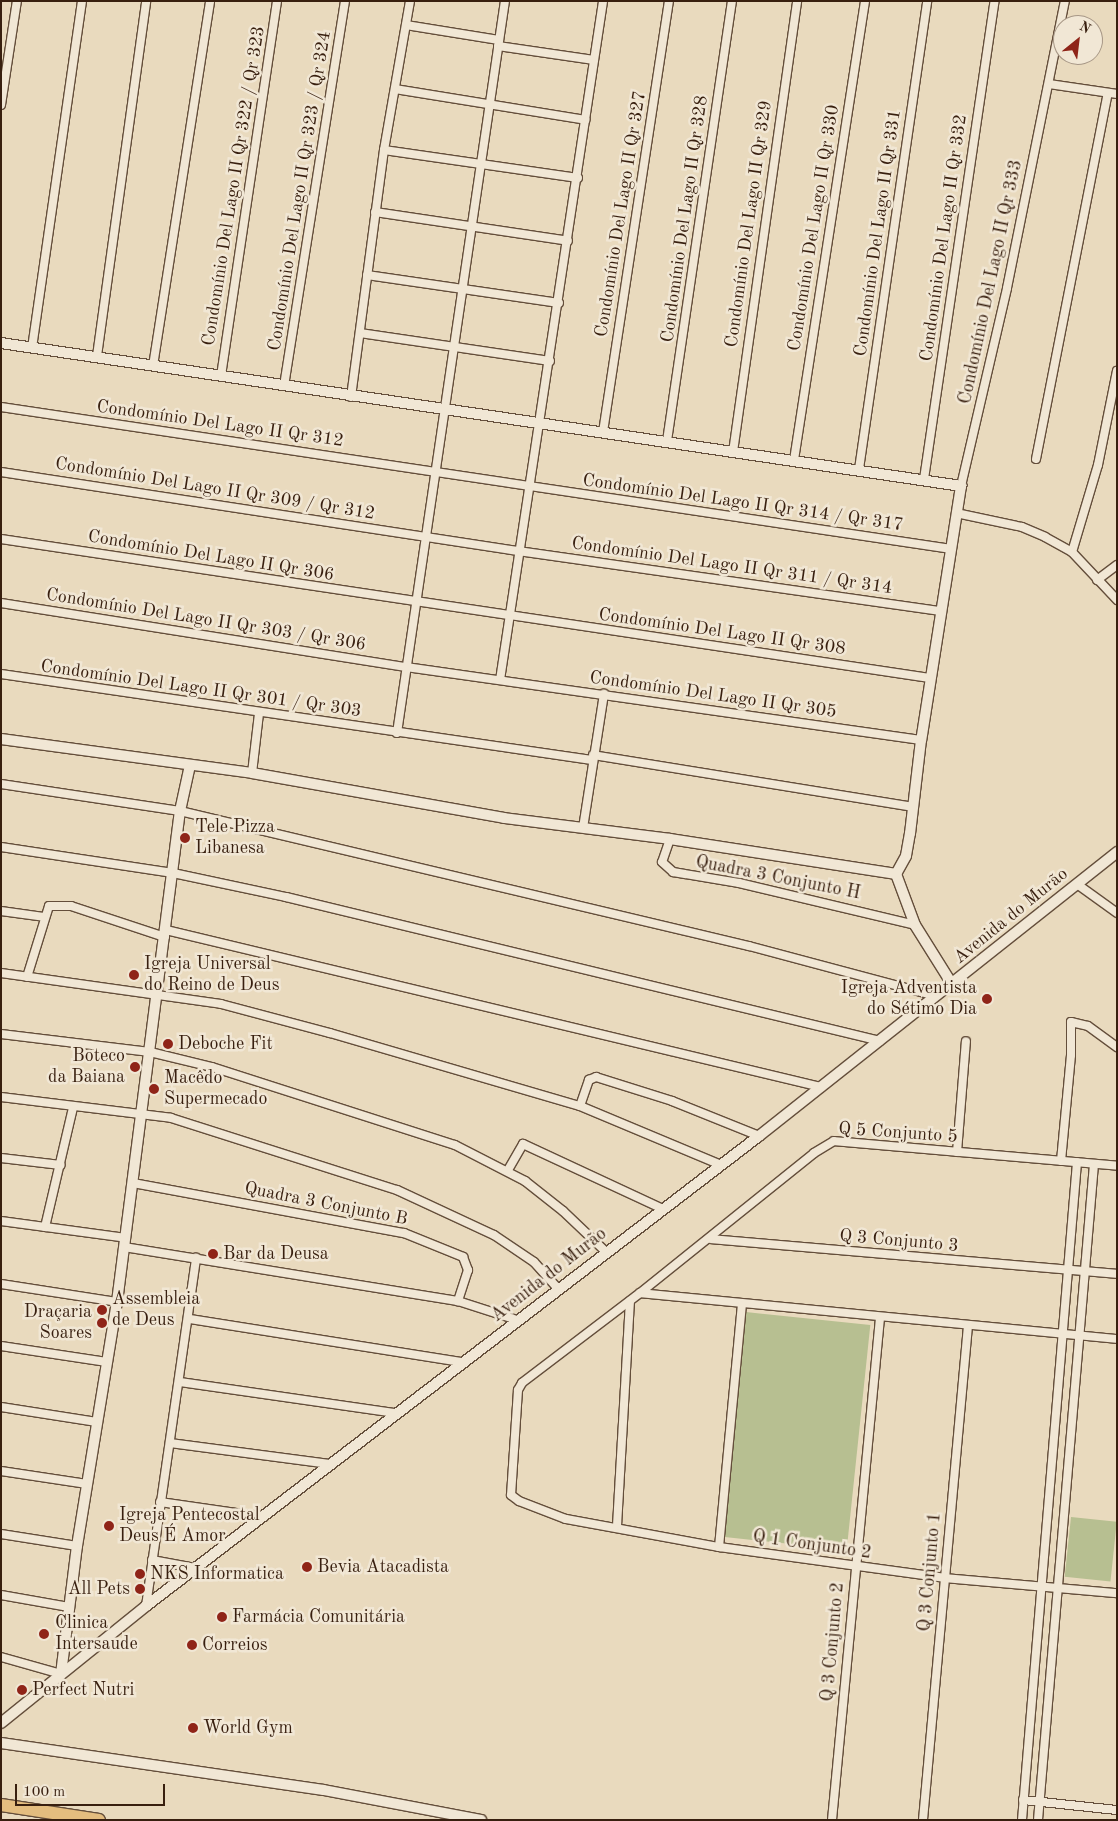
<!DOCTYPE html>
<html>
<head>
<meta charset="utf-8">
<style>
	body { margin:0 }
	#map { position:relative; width:1118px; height:1821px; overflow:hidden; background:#e9dabe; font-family:"Old Standard TT",serif }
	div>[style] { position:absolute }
	.green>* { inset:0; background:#b7bf91; transform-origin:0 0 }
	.roads { filter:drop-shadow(1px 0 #644e3b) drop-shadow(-1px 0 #644e3b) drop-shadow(0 1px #644e3b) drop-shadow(0 -1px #644e3b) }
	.minor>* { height:8px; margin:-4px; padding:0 4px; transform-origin:4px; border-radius:4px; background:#f1e7d5 }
	.tertiary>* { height:10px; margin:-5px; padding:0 5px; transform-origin:5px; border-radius:5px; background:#f1e7d5 }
	.primary>* { height:12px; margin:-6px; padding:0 6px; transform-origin:6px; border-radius:6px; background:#e4bd7f }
	.dots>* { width:14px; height:14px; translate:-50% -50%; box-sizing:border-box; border:2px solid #f1e7d5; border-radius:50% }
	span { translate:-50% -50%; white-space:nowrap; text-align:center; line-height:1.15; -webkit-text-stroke:5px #f1e7d5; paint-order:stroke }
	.street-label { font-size:18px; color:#381f0f }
	.poi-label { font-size:18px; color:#381f0f }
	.left { translate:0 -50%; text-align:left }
	.right { translate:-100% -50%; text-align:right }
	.frame { position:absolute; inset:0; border:2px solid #381f0f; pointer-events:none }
	.north { position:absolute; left:1053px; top:15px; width:50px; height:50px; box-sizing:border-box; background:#f1e7d5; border:1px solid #a79786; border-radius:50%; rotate:29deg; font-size:14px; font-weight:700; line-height:20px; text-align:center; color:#381f0f }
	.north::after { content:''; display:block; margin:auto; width:18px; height:22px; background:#8f2418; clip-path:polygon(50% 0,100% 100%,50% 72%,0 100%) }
	.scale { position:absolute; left:15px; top:1784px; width:150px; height:22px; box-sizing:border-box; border:2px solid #381f0f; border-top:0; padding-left:6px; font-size:15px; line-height:18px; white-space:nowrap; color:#381f0f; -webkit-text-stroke:4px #f1e7d5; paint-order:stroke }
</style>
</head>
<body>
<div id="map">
	<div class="green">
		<div style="left:746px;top:1312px;width:125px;height:226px;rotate:6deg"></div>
		<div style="left:1071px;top:1517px;width:46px;height:60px;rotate:6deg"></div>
	</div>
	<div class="roads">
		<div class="minor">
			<div style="left:406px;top:25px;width:94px;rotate:9.2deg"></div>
			<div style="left:498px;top:46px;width:97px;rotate:8.3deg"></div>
			<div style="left:1049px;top:84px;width:69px;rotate:8.4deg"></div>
			<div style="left:395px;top:89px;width:193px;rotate:9.2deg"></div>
			<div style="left:1px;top:105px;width:105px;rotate:-81.3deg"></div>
			<div style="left:384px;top:150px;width:196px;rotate:8.2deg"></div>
			<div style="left:375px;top:212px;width:195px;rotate:8.5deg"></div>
			<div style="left:367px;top:275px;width:194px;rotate:8.3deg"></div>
			<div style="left:360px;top:333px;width:192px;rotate:8.4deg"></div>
			<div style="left:32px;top:348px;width:351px;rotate:-81.8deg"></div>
			<div style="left:97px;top:356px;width:358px;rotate:-82.1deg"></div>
			<div style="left:153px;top:366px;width:369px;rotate:-81.1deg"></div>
			<div style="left:221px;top:376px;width:379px;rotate:-81.5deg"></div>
			<div style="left:284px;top:386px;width:390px;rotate:-81deg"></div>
			<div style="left:351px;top:397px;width:249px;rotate:-82.4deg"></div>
			<div style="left:384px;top:150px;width:151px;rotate:-80.1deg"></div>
			<div style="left:1px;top:407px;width:961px;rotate:8.5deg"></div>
			<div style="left:603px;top:432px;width:436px;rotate:-81.3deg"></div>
			<div style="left:667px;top:441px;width:445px;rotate:-81.6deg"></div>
			<div style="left:733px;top:452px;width:456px;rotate:-81.9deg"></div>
			<div style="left:1036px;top:459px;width:373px;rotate:-78.9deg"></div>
			<div style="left:794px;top:460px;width:464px;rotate:-81.2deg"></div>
			<div style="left:859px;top:469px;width:473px;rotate:-81.7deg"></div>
			<div style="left:1px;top:472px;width:523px;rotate:8.69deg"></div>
			<div style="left:518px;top:551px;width:427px;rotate:8.1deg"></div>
			<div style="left:924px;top:479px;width:483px;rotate:-81.6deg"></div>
			<div style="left:961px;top:486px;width:203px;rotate:-76.9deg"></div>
			<div style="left:1007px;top:288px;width:293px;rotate:-78.6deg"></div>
			<div style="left:956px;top:513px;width:67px;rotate:12deg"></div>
			<div style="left:1022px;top:527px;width:25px;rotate:23deg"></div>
			<div style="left:1045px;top:537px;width:31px;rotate:29deg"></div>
			<div style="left:1072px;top:552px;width:66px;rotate:46.8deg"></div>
			<div style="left:1px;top:539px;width:939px;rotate:8.51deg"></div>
			<div style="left:1072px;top:552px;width:91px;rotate:-73.4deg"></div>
			<div style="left:1098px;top:465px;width:96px;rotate:-78.6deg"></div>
			<div style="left:1097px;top:580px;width:25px;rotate:-37deg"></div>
			<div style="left:1px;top:603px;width:410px;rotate:9deg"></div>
			<div style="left:406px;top:667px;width:520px;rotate:8.07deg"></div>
			<div style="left:1px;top:674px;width:597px;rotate:8.28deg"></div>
			<div style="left:500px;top:680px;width:687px;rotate:-81.37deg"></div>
			<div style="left:397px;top:733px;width:740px;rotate:-81.61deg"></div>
			<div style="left:593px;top:755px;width:324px;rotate:9.2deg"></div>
			<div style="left:252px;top:773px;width:60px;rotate:-83.3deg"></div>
			<div style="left:1px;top:784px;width:181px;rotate:8.6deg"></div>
			<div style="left:180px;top:811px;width:585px;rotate:13.35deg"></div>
			<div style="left:749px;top:946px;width:193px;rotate:15deg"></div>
			<div style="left:583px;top:828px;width:136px;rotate:-81.1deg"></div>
			<div style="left:670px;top:839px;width:24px;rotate:109deg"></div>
			<div style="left:662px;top:862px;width:15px;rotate:42deg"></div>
			<div style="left:673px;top:872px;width:67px;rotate:9.5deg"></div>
			<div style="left:739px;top:883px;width:181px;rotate:13.4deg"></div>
			<div style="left:1px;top:847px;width:174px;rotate:8.6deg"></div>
			<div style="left:173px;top:873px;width:116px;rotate:12deg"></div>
			<div style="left:286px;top:897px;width:611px;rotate:13.63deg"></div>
			<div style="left:1077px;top:884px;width:49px;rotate:35.9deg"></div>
			<div style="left:1px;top:911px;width:43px;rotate:7.9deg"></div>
			<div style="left:166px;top:930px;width:674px;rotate:13.48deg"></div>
			<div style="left:1px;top:973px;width:222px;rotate:8deg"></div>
			<div style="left:221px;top:1004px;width:113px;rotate:14.9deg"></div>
			<div style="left:330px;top:1033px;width:260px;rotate:16.3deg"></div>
			<div style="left:580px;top:1106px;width:153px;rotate:22.7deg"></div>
			<div style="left:27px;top:977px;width:74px;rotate:-72.8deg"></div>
			<div style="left:49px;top:906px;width:22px"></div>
			<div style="left:71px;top:906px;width:99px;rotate:18.3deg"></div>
			<div style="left:1px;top:1034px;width:150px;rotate:6.9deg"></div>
			<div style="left:150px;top:1052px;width:64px;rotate:13.6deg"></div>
			<div style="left:212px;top:1067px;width:255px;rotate:17.8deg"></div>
			<div style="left:455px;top:1145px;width:79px;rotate:27.2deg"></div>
			<div style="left:525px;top:1181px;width:48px;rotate:38.3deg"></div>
			<div style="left:563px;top:1211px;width:59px;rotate:43.6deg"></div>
			<div style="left:1px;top:1097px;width:171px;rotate:7deg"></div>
			<div style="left:171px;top:1118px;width:237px;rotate:17.7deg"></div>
			<div style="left:397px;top:1190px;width:107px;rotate:24.9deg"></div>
			<div style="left:494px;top:1235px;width:48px;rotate:34deg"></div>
			<div style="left:534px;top:1262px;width:36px;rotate:48deg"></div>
			<div style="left:580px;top:1106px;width:28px;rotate:-71deg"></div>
			<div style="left:589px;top:1080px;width:8px;rotate:-23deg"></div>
			<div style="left:596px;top:1077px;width:80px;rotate:17.5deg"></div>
			<div style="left:672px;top:1101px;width:94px;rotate:21.9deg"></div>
			<div style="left:957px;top:1152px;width:111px;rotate:-85.4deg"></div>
			<div style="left:1px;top:1158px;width:60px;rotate:6.7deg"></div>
			<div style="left:1061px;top:1161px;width:106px;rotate:-84.6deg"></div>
			<div style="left:1071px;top:1055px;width:33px;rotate:-90deg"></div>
			<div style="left:1071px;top:1022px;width:17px;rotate:13deg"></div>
			<div style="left:1088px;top:1026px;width:36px;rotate:36deg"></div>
			<div style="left:508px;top:1170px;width:30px;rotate:-60deg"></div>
			<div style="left:523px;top:1144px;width:154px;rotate:24.9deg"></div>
			<div style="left:133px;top:1183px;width:276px;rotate:10.5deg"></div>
			<div style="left:404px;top:1233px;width:64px;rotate:22.1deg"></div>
			<div style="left:463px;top:1257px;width:14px;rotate:69deg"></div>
			<div style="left:468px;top:1270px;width:33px;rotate:108deg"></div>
			<div style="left:1px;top:1221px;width:126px;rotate:7.7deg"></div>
			<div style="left:45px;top:1227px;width:122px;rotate:-76.8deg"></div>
			<div style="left:711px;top:1239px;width:408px;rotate:4.9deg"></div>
			<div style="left:124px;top:1247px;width:338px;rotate:9.2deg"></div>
			<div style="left:458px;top:1301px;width:62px;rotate:17.9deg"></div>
			<div style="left:1px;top:1284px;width:117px;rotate:8.8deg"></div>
			<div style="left:640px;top:1293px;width:223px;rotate:-38.8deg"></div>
			<div style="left:814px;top:1153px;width:23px;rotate:-31deg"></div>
			<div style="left:834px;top:1141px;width:284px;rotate:5deg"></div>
			<div style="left:190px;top:1319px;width:276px;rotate:9deg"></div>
			<div style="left:1117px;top:1339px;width:479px;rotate:-174.5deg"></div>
			<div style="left:640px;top:1293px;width:148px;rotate:142.7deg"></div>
			<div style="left:522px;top:1383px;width:8px;rotate:120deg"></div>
			<div style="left:518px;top:1390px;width:105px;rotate:93.8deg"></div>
			<div style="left:511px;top:1495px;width:10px;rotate:37deg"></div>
			<div style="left:519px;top:1501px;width:50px;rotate:21deg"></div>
			<div style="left:566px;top:1519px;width:156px;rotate:10.4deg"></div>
			<div style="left:719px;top:1547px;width:227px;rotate:7.8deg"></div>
			<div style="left:944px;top:1578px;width:174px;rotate:5deg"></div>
			<div style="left:1px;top:1346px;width:107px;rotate:8.6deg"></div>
			<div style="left:180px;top:1382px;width:218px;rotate:8.2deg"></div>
			<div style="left:1px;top:1407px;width:97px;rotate:8.9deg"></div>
			<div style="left:170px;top:1443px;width:161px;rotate:7.5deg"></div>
			<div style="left:1px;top:1471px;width:87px;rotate:8.6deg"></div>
			<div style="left:160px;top:1502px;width:105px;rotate:8.2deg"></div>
			<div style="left:617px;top:1526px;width:225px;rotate:-86.7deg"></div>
			<div style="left:1px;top:1534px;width:77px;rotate:9deg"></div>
			<div style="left:719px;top:1547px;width:243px;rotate:-84.6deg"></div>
			<div style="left:152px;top:1560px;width:44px;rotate:10.5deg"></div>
			<div style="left:1px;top:1595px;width:69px;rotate:10deg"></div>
			<div style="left:146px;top:1606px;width:352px;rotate:-81.8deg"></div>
			<div style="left:1px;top:1657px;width:62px;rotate:15.8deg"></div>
			<div style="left:1023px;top:1800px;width:95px;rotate:6.1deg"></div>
			<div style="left:832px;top:1820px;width:504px;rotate:-84.54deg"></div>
			<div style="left:923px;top:1820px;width:496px;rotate:-84.8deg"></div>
			<div style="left:1022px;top:1820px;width:660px;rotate:-85.22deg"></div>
			<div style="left:1038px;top:1820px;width:658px;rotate:-85.12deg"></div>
		</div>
		<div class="tertiary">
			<div style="left:1px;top:343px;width:971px;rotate:8.47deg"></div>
			<div style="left:961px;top:486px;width:257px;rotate:98.9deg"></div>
			<div style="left:921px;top:740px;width:94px;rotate:96.7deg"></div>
			<div style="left:910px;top:833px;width:23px;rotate:100deg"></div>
			<div style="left:906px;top:856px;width:21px;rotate:119deg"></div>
			<div style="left:1px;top:739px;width:253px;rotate:7.7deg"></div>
			<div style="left:252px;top:773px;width:256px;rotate:10.1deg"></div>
			<div style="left:504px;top:818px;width:167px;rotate:7.2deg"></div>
			<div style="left:670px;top:839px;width:229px;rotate:8.8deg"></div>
			<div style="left:896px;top:874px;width:54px;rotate:69.6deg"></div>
			<div style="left:915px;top:925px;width:70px;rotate:57.9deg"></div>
			<div style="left:61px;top:1674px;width:129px;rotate:-82.9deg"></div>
			<div style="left:77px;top:1546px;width:247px;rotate:-80.7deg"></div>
			<div style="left:117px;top:1302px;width:495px;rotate:-82.7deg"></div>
			<div style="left:180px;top:811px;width:47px;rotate:-77.7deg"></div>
			<div style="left:1px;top:1723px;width:186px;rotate:-38.9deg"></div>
			<div style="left:146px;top:1606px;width:772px;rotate:-37.48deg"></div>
			<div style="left:759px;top:1136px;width:457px;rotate:-38.4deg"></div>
			<div style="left:1px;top:1743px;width:326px;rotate:8.3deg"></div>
			<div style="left:324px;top:1790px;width:160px;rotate:10.8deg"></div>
		</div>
		<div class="primary">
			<div style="left:1px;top:1805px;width:99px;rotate:8.7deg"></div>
		</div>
	</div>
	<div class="dots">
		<div style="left:185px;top:838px;background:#8f2418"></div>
		<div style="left:134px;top:975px;background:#8f2418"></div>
		<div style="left:987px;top:999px;background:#8f2418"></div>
		<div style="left:168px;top:1044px;background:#8f2418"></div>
		<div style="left:135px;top:1067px;background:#8f2418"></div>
		<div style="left:154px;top:1089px;background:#8f2418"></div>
		<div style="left:213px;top:1254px;background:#8f2418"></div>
		<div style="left:102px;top:1310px;background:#8f2418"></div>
		<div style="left:102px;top:1323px;background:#8f2418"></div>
		<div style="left:109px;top:1526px;background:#8f2418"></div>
		<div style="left:307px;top:1567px;background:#8f2418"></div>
		<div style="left:140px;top:1574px;background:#8f2418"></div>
		<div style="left:140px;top:1589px;background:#8f2418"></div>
		<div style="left:222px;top:1617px;background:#8f2418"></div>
		<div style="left:44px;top:1634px;background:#8f2418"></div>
		<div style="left:192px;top:1645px;background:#8f2418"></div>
		<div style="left:22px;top:1690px;background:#8f2418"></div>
		<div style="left:193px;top:1728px;background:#8f2418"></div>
	</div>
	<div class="street-label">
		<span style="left:234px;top:186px;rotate:-81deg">Condomínio Del Lago II Qr 322 / Qr 323</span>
		<span style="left:300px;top:191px;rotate:-81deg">Condomínio Del Lago II Qr 323 / Qr 324</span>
		<span style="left:621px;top:214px;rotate:-81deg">Condomínio Del Lago II Qr 327</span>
		<span style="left:685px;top:219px;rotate:-82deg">Condomínio Del Lago II Qr 328</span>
		<span style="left:749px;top:224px;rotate:-82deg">Condomínio Del Lago II Qr 329</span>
		<span style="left:814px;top:228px;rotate:-81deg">Condomínio Del Lago II Qr 330</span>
		<span style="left:878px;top:233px;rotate:-82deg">Condomínio Del Lago II Qr 331</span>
		<span style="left:944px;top:238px;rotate:-82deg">Condomínio Del Lago II Qr 332</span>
		<span style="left:991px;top:282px;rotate:-78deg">Condomínio Del Lago II Qr 333</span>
		<span style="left:220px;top:424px;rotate:8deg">Condomínio Del Lago II Qr 312</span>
		<span style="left:215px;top:489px;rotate:9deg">Condomínio Del Lago II Qr 309 / Qr 312</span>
		<span style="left:743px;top:503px;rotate:8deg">Condomínio Del Lago II Qr 314 / Qr 317</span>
		<span style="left:211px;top:556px;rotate:9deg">Condomínio Del Lago II Qr 306</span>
		<span style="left:732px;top:566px;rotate:8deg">Condomínio Del Lago II Qr 311 / Qr 314</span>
		<span style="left:206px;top:620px;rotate:9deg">Condomínio Del Lago II Qr 303 / Qr 306</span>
		<span style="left:722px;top:632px;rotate:8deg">Condomínio Del Lago II Qr 308</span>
		<span style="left:201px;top:689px;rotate:8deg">Condomínio Del Lago II Qr 301 / Qr 303</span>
		<span style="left:713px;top:695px;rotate:8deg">Condomínio Del Lago II Qr 305</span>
		<span style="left:778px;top:878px;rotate:11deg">Quadra 3 Conjunto H</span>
		<span style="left:1011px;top:916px;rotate:-39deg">Avenida do Murão</span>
		<span style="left:898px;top:1133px;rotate:4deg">Q 5 Conjunto 5</span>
		<span style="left:326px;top:1204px;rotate:11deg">Quadra 3 Conjunto B</span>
		<span style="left:899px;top:1241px;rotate:5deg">Q 3 Conjunto 3</span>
		<span style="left:549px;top:1275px;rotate:-38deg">Avenida do Murão</span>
		<span style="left:812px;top:1545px;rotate:8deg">Q 1 Conjunto 2</span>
		<span style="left:930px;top:1572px;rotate:-85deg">Q 3 Conjunto 1</span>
		<span style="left:833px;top:1642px;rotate:-85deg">Q 3 Conjunto 2</span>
	</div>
	<div class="poi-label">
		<span class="left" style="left:195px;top:838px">Tele Pizza<br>Libanesa</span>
		<span class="left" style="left:144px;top:975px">Igreja Universal<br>do Reino de Deus</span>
		<span class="right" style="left:977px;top:999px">Igreja Adventista<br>do Sétimo Dia</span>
		<span class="left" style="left:178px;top:1044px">Deboche Fit</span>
		<span class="right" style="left:125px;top:1067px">Boteco<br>da Baiana</span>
		<span class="left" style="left:164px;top:1089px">Macêdo<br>Supermecado</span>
		<span class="left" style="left:223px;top:1254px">Bar da Deusa</span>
		<span class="left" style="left:112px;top:1310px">Assembleia<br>de Deus</span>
		<span class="right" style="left:92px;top:1323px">Draçaria<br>Soares</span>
		<span class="left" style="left:119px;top:1526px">Igreja Pentecostal<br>Deus É Amor</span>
		<span class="left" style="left:317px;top:1567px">Bevia Atacadista</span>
		<span class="left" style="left:150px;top:1574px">NKS Informatica</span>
		<span class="right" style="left:130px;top:1589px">All Pets</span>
		<span class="left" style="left:232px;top:1617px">Farmácia Comunitária</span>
		<span class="left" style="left:55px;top:1634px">Clinica<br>Intersaude</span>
		<span class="left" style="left:202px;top:1645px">Correios</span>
		<span class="left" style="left:32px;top:1690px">Perfect Nutri</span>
		<span class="left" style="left:203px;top:1728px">World Gym</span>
	</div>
	<div class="frame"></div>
	<div class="north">N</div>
	<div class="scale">100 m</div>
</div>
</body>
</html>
